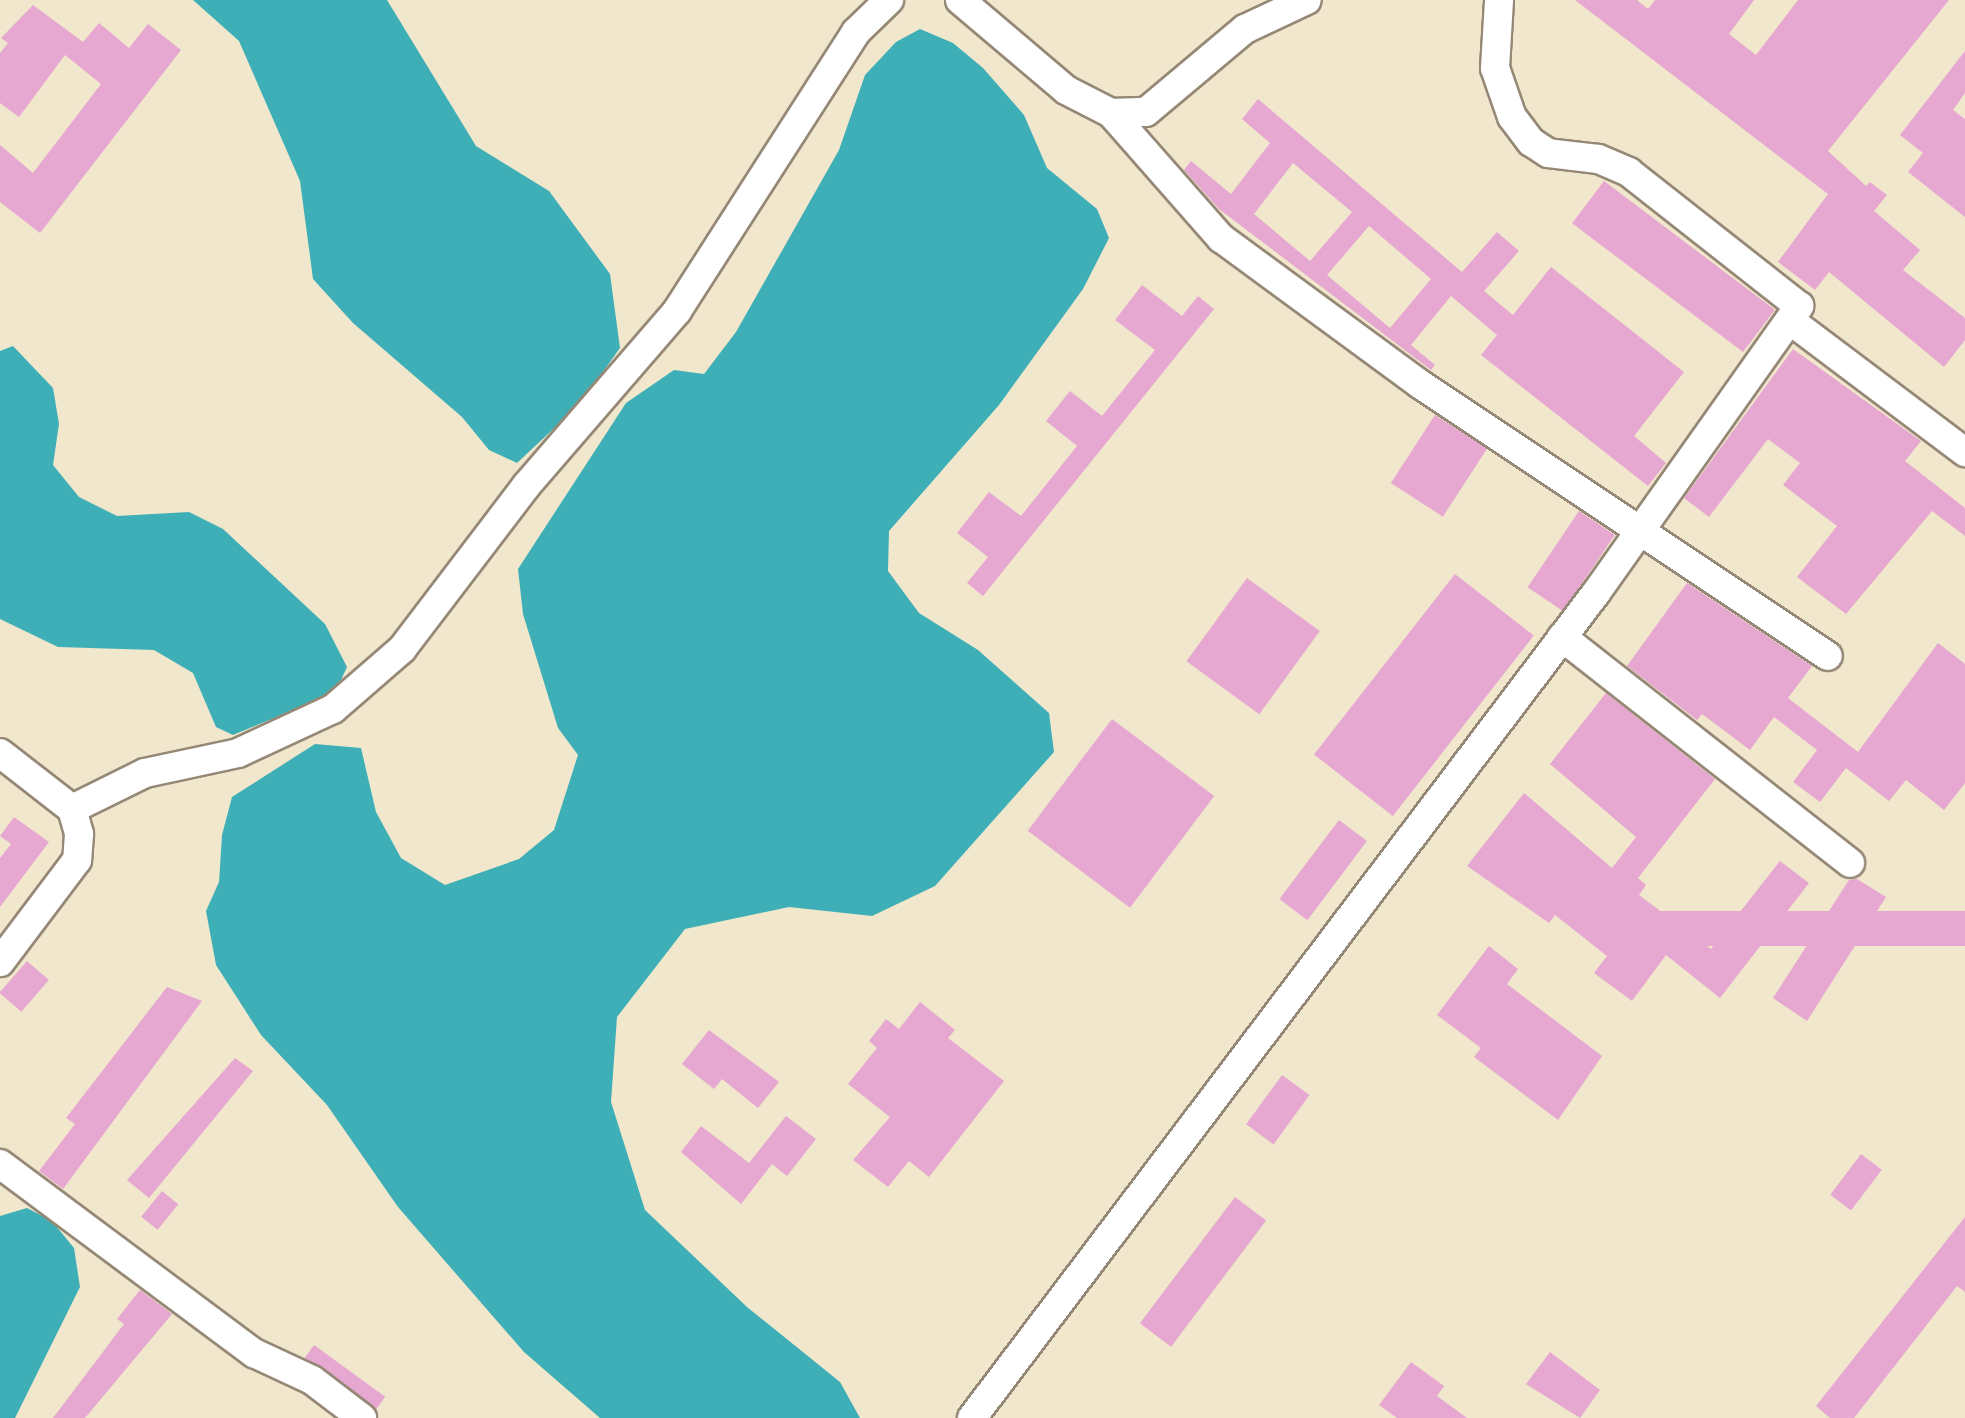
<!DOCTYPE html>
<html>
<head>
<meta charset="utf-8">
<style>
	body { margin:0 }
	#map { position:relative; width:1965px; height:1418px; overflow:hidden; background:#f1e7cd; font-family:Dekko,sans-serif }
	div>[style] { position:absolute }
	.water>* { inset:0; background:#3eafb6 }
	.building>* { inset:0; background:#e6a7d0; transform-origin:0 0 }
	.roads { filter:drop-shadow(2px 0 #968876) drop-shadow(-2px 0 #968876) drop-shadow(0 2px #968876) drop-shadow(0 -2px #968876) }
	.minor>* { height:28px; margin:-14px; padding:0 14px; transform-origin:14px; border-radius:14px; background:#fff }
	span { translate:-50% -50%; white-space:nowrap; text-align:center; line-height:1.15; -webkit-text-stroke:8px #fbf7ec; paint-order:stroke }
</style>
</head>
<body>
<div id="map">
	<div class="water">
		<div style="clip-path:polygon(193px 0,387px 0,476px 146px,549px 191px,610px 274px,620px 348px,580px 404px,517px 463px,489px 450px,462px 417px,353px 323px,313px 279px,300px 181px,239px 41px)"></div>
		<div style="clip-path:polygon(920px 29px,953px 43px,983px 68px,1024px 115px,1047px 168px,1097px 209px,1109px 238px,1083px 289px,999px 405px,889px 531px,888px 571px,919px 613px,978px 650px,1049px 713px,1054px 752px,935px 886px,872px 916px,789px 907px,685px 929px,617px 1017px,611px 1102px,645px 1210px,747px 1307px,840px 1382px,860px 1418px,600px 1418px,524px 1352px,398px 1207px,327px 1105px,261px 1035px,216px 965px,206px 911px,219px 882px,222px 835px,232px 797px,315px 744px,361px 748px,376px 812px,401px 858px,445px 885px,519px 859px,554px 830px,578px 755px,558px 728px,523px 614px,518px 569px,626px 403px,674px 370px,704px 374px,736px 332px,839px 150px,865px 75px,896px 42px)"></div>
		<div style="clip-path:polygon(13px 346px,53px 388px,59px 424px,53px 465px,79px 497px,117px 516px,189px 512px,223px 529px,325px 624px,347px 667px,335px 693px,233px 735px,216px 727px,193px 673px,154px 650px,58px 647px,0 619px,0 351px)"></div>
		<div style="clip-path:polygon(27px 1208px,52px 1221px,74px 1248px,80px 1287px,15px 1418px,0 1418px,0 1216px)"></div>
	</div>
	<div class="building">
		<div style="clip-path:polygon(1575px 0,1637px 0,1648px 9px,1655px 0,1754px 0,1729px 34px,1756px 55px,1798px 0,1949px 0,1828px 151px,1866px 186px,1870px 182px,1887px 195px,1874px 211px,1920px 250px,1903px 270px,1965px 318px,1965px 340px,1944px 367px,1829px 272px,1815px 290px,1778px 262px,1828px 194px)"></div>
		<div style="clip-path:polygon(33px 5px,83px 42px,99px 23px,129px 48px,148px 24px,181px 50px,40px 233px,0 202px,0 145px,33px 173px,101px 84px,65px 55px,19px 117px,0 103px,0 53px,8px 43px,1px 38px)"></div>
		<div style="clip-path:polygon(1965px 51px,1965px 93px,1953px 110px,1965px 119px,1965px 217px,1908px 172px,1923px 153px,1900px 135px)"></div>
		<div style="clip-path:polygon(evenodd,1258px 99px,1462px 272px,1497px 232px,1519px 251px,1484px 291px,1513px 315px,1551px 267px,1684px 372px,1634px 436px,1666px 463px,1648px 486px,1481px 355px,1497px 335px,1451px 296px,1411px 345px,1435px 365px,1431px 370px,1219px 209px,1184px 170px,1191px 161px,1231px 194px,1270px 143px,1242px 119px,1258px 99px,1293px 163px,1352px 212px,1310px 261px,1254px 214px,1293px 163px,1258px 99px,1369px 226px,1431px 279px,1390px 328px,1327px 275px,1369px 226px)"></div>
		<div style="left:1604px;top:181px;width:214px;height:53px;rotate:37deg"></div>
		<div style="clip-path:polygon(1142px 285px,1182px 316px,1198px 296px,1214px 309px,983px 596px,967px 583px,988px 557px,957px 533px,989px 492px,1021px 516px,1077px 446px,1046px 421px,1070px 391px,1102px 416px,1155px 350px,1115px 320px)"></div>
		<div style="clip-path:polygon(1793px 349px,1921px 441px,1905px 461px,1965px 508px,1965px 536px,1932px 511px,1846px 614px,1797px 577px,1837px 526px,1783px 485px,1800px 463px,1768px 439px,1709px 517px,1684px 498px)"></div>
		<div style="left:1435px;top:415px;width:62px;height:81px;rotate:33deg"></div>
		<div style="left:1579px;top:511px;width:43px;height:92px;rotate:34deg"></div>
		<div style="left:1455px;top:574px;width:100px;height:229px;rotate:38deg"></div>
		<div style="left:1247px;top:578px;width:90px;height:103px;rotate:36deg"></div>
		<div style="clip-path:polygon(1687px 583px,1812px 666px,1788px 698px,1858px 752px,1938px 643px,1965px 664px,1965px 783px,1944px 810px,1906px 780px,1889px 801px,1846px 768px,1820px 802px,1793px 782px,1817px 750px,1774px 717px,1750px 750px,1702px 714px,1697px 720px,1627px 666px)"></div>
		<div style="clip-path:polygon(1606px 693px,1715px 779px,1638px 878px,1646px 885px,1639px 895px,1711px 949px,1780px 861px,1809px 883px,1720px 998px,1666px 955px,1632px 1001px,1594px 973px,1607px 956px,1555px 915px,1549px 923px,1467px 866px,1524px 793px,1612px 868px,1636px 837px,1550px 764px)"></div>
		<div style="left:1112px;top:719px;width:128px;height:140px;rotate:37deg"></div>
		<div style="clip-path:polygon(14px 817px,49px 842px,0 907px,0 858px,11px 844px,0 836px)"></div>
		<div style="left:1339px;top:820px;width:35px;height:99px;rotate:37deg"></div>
		<div style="clip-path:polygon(1857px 879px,1886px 897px,1807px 1021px,1773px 998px,1849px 880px)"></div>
		<div style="left:1965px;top:911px;width:35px;height:340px;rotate:90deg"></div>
		<div style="clip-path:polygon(1489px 946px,1518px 969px,1507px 984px,1602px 1056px,1558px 1120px,1474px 1057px,1481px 1048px,1437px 1015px)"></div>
		<div style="left:27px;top:961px;width:29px;height:42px;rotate:41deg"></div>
		<div style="clip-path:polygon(167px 987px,202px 1001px,63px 1189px,39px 1171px,75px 1124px,66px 1118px)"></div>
		<div style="clip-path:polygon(920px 1002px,955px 1030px,948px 1038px,1004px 1081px,929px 1177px,909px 1161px,888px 1187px,853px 1160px,890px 1117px,848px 1084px,877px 1048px,869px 1041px,886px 1019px,899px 1029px)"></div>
		<div style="clip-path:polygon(709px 1030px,779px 1082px,758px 1108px,722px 1079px,714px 1089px,682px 1064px)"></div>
		<div style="clip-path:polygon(235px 1058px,253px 1071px,149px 1198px,127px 1180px)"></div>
		<div style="left:1282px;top:1075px;width:34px;height:61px;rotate:36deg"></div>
		<div style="clip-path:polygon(786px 1116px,816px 1139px,787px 1176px,772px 1164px,741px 1204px,681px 1152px,701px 1126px,749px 1163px)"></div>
		<div style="left:1861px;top:1154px;width:26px;height:51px;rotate:37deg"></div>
		<div style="left:162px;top:1191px;width:21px;height:33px;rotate:39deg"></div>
		<div style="left:1235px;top:1197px;width:39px;height:158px;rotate:37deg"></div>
		<div style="clip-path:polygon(1965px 1217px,1965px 1292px,1957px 1286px,1854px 1418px,1830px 1418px,1816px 1406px)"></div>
		<div style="clip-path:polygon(140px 1290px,172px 1314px,85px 1418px,53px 1418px,124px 1324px,117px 1319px)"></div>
		<div style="left:314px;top:1345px;width:88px;height:16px;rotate:36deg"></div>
		<div style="clip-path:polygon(1550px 1352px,1600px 1390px,1580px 1418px,1526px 1384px)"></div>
		<div style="clip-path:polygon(1411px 1362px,1444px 1386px,1437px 1396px,1467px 1418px,1397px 1418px,1379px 1405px)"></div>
	</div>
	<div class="roads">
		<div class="minor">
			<div style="left:960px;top:0;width:139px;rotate:40.3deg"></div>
			<div style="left:1066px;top:90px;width:51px;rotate:27.1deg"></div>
			<div style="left:1111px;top:113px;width:35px;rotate:-2deg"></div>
			<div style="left:1146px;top:112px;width:129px;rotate:-40deg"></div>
			<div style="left:1245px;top:29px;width:68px;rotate:-25.1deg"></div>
			<div style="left:1111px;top:113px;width:167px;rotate:48.7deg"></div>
			<div style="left:1221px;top:238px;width:247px;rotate:36.3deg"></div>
			<div style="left:1420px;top:384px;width:490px;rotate:33.7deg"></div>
			<div style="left:1791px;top:321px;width:218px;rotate:37deg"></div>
			<div style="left:1562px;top:637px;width:366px;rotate:38.1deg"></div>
			<div style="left:0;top:753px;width:91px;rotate:37.9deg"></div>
			<div style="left:72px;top:809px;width:26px;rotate:74deg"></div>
			<div style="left:79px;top:834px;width:26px;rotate:94deg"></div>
			<div style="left:77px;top:860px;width:128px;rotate:127deg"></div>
			<div style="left:72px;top:809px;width:81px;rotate:-26.3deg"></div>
			<div style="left:145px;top:773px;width:95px;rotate:-12.1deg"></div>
			<div style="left:238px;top:753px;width:105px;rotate:-24.9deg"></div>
			<div style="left:333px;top:709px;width:91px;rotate:-41deg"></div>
			<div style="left:402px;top:649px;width:205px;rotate:-52.7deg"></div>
			<div style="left:526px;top:486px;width:231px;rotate:-49.2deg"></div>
			<div style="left:677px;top:311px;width:331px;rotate:-57.3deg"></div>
			<div style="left:856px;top:32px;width:46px;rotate:-44.1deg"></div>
			<div style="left:0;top:1164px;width:317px;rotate:36.7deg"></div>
			<div style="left:254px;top:1353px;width:64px;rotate:25deg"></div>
			<div style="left:312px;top:1380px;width:63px;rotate:37.2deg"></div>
			<div style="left:972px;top:1418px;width:1034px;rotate:-52.9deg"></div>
			<div style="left:1596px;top:593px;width:352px;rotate:-54.7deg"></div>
			<div style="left:1799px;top:306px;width:216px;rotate:-141.8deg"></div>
			<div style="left:1629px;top:172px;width:34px;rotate:-157deg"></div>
			<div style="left:1598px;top:159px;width:50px;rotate:-173.2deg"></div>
			<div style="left:1548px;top:153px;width:20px;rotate:-147deg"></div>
			<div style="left:1531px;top:142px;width:31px;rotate:-127deg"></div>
			<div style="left:1512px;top:117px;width:52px;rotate:-109.1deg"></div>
			<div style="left:1495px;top:68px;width:68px;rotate:-86.6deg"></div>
		</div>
	</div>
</div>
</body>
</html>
